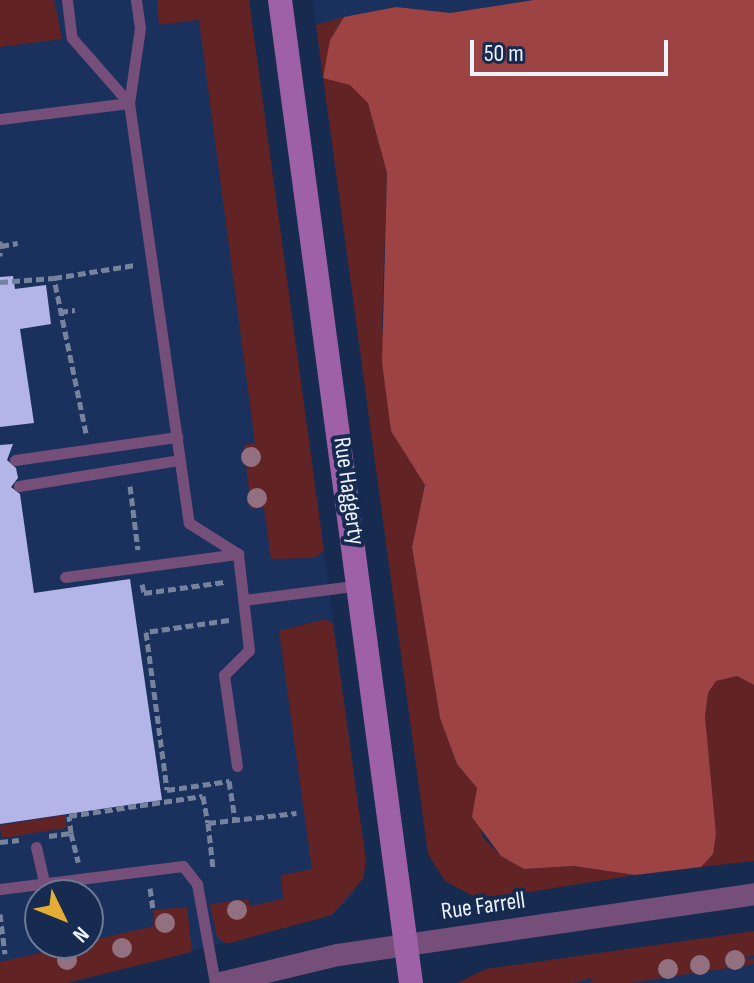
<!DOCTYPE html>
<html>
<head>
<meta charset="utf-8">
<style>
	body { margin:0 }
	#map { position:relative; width:754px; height:983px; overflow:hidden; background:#172a4f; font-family:"Sofia Sans Condensed",sans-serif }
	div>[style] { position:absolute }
	.built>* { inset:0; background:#1b315d }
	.green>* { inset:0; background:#622324; transform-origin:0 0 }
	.forest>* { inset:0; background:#9e4343 }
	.building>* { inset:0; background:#b3b5e9 }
	.path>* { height:5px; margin-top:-2.5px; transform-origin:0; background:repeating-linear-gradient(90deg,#76839c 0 8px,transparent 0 12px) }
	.lane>* { height:11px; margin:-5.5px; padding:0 5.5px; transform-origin:5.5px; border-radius:5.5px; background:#754f7a }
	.street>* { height:22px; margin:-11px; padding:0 11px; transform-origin:11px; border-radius:11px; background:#754f7a }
	.secondary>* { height:24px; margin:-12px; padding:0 12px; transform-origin:12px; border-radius:12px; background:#9e61a7 }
	.trees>* { width:20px; height:20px; margin:-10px; border-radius:50%; background:#92707f }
	span { translate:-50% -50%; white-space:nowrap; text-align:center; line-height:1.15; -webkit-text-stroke:8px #172a4f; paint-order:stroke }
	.street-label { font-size:24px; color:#edf3fd }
	.north { position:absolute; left:24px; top:879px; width:80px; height:80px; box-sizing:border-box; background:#172a4f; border:2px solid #6d7a95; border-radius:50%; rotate:133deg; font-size:22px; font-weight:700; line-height:32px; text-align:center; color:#edf3fd }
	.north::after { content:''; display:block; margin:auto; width:28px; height:36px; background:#e4ad35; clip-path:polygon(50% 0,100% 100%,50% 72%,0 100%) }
	.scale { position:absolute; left:470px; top:40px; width:198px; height:36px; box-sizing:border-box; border:4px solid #edf3fd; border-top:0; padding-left:10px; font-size:24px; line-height:28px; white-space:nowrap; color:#edf3fd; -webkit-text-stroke:6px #172a4f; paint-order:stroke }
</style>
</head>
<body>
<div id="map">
	<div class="built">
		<div style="clip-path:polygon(evenodd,0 0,249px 0,366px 861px,354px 894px,332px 915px,67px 983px,0 983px,0 0,40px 895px,88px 895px,88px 943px,40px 943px,40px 895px)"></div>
		<div style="clip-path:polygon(313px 0,534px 0,450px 13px,396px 7px,316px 25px)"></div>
		<div style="clip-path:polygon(754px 931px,754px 983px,457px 983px,486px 969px)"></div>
	</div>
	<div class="green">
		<div style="clip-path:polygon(0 0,54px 0,62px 39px,0 47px)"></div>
		<div style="clip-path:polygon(157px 0,249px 0,324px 551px,314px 558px,271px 559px,264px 507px,251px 509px,244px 445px,255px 443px,199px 20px,159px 25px)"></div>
		<div style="clip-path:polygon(344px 17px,330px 40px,350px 85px,368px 103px,387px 173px,382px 325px,391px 431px,425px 485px,412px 547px,440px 718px,457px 764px,477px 788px,482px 836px,501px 856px,524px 869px,574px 866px,635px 875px,505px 896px,473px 896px,445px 881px,428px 854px,316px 25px)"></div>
		<div style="clip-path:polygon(325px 619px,333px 624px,366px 861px,363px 879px,332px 915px,226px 944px,217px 937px,210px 904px,248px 899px,250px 906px,283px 899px,281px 875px,312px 869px,279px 631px)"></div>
		<div style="clip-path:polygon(737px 676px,754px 685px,754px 861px,701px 867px,713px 854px,705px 717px,708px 693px,716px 681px)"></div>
		<div style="left:65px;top:815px;width:13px;height:66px;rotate:81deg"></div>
		<div style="clip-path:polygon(187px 907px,192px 952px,67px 983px,0 983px,0 962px,154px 926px,153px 910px)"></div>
		<div style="clip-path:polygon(754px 931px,754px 955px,740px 958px,754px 959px,754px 964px,630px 983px,589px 983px,594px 978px,572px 983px,457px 983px,486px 969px)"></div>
	</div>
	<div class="forest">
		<div style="clip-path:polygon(534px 0,754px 0,754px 685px,737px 676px,716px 681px,708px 693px,705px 717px,716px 834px,713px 854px,701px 867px,635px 875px,574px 866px,524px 869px,501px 856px,472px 817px,477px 788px,457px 764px,440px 718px,412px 547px,425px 485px,391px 431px,382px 362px,387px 173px,368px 103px,350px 85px,323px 78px,330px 40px,344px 17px,396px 7px,450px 13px)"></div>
	</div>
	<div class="building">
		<div style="clip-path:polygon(13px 276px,15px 289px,46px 285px,51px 324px,20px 329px,34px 423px,0 427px,0 277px)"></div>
		<div style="clip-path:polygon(13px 444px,7px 460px,16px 468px,18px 478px,11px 487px,20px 494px,34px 593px,130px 579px,162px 800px,0 824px,0 445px)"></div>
	</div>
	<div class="path">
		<div style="left:0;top:241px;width:15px;rotate:90deg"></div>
		<div style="left:1px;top:246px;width:17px;rotate:-10deg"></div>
		<div style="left:0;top:282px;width:54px;rotate:-4.2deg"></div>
		<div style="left:60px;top:312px;width:15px;rotate:-8deg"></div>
		<div style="left:86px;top:433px;width:158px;rotate:-101.7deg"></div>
		<div style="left:54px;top:278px;width:82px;rotate:-9.1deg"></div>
		<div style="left:130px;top:486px;width:64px;rotate:82.9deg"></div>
		<div style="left:142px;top:584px;width:9px;rotate:77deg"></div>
		<div style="left:144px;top:593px;width:81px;rotate:-7.8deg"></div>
		<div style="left:229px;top:620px;width:84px;rotate:171.8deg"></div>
		<div style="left:146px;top:632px;width:159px;rotate:82.4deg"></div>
		<div style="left:167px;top:790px;width:63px;rotate:-8.3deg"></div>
		<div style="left:229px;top:781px;width:39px;rotate:81deg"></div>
		<div style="left:208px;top:823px;width:45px;rotate:83.7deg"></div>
		<div style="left:71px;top:833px;width:30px;rotate:76deg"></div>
		<div style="left:49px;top:836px;width:22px;rotate:-8deg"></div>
		<div style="left:71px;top:833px;width:17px;rotate:-97deg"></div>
		<div style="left:69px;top:816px;width:135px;rotate:-8.5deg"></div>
		<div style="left:203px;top:796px;width:27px;rotate:80deg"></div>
		<div style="left:208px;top:823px;width:89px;rotate:-6.5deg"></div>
		<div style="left:0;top:842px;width:19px;rotate:-6deg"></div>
		<div style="left:150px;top:888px;width:22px;rotate:82deg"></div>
		<div style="left:0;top:914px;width:40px;rotate:82.9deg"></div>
	</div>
	<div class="lane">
		<div style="left:67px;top:0;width:38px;rotate:83deg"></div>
		<div style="left:72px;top:38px;width:86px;rotate:48.8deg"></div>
		<div style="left:136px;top:0;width:28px;rotate:82deg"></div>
		<div style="left:140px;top:28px;width:76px;rotate:98.3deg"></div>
		<div style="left:129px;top:103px;width:424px;rotate:81.9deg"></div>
		<div style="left:189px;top:523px;width:58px;rotate:32.3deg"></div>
		<div style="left:238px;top:554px;width:97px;rotate:83.5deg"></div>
		<div style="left:249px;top:650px;width:35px;rotate:135deg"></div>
		<div style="left:224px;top:675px;width:92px;rotate:81.9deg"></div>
		<div style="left:0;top:119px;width:130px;rotate:-7.1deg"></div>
		<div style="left:15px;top:460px;width:164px;rotate:-8.1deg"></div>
		<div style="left:19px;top:486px;width:163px;rotate:-9.2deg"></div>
		<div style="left:65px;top:577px;width:175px;rotate:-7.6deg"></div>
		<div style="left:244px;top:600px;width:118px;rotate:-7.3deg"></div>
		<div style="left:36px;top:847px;width:37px;rotate:77deg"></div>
		<div style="left:0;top:889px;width:184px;rotate:-7.2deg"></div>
		<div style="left:183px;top:866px;width:23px;rotate:52deg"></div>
		<div style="left:197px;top:884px;width:101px;rotate:79.7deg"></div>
	</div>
	<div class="street">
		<div style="left:221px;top:983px;width:120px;rotate:-13.5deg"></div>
		<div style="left:338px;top:955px;width:420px;rotate:-8.3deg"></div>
	</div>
	<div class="secondary">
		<div style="left:280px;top:0;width:992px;rotate:82.41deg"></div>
	</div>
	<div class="trees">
		<div style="left:251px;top:457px"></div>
		<div style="left:257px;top:498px"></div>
		<div style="left:237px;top:910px"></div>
		<div style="left:165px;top:923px"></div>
		<div style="left:122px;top:948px"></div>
		<div style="left:67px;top:960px"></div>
		<div style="left:735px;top:960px"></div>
		<div style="left:700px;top:965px"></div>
		<div style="left:668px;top:969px"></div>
	</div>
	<div class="street-label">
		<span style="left:349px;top:491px;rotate:82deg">Rue Haggerty</span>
		<span style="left:483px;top:906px;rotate:-8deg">Rue Farrell</span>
	</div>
	<div class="north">N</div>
	<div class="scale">50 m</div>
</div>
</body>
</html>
